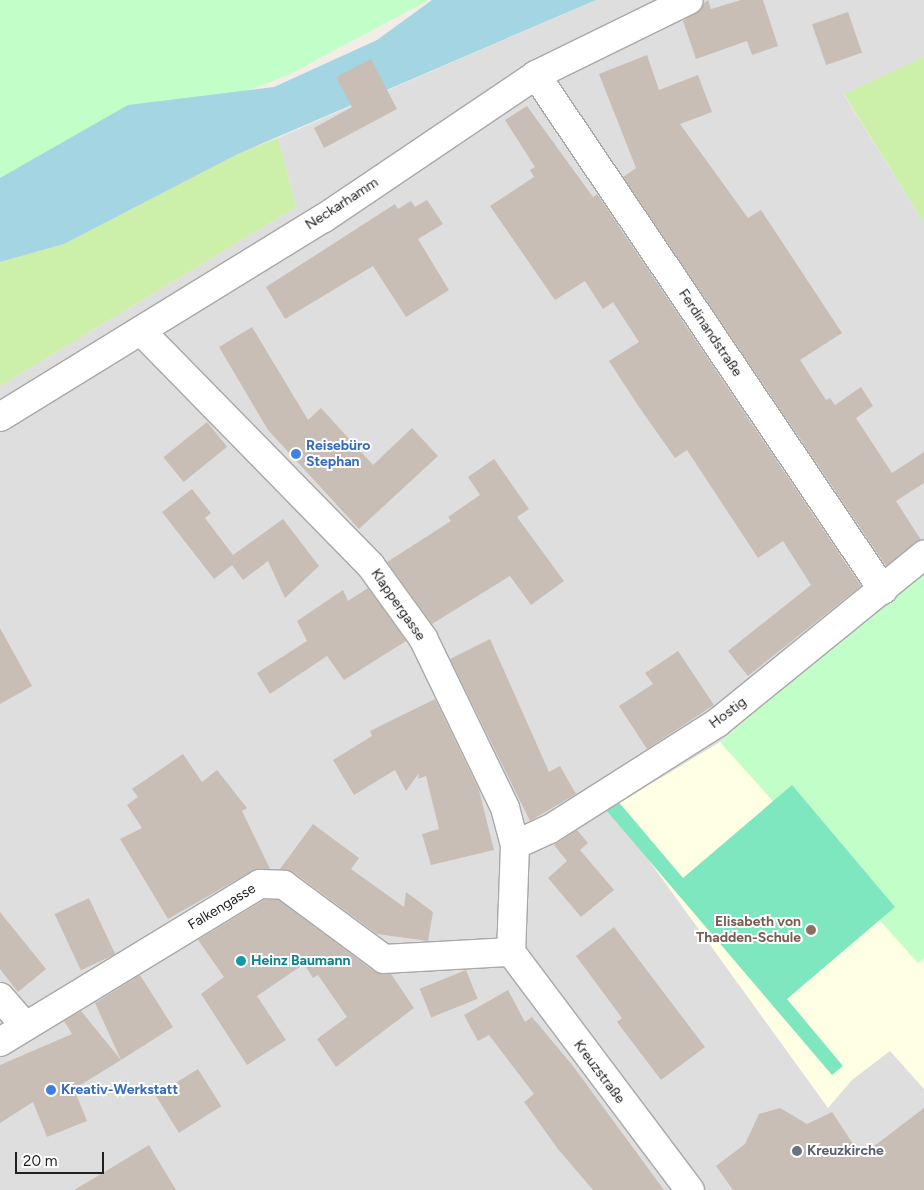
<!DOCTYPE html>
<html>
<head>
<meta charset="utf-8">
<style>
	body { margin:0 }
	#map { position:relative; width:924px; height:1190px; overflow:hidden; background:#f2eee7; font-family:Figtree,sans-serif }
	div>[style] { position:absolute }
	.residential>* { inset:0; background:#dfdede }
	.education>* { inset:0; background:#ffffe3 }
	.grass>* { inset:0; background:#ccf0a9 }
	.park>* { inset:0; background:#c2fec7 }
	.pitch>* { inset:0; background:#7fe7bf }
	.water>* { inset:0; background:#a4d5e3 }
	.building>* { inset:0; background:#c8beb6; transform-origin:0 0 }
	.roads { filter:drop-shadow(1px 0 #a8a8a8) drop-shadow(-1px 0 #a8a8a8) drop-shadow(0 1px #a8a8a8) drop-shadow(0 -1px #a8a8a8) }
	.minor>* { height:28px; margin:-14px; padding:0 14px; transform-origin:14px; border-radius:14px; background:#fff }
	.dots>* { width:14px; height:14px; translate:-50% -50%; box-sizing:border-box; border:2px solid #fff; border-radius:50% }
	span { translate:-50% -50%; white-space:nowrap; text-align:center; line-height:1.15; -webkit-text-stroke:4px #fff; paint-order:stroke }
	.street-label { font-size:14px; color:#212121 }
	.shop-label { font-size:14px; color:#366cbe; font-weight:700 }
	.left { translate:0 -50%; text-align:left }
	.education-label { font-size:14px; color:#785e54; font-weight:700 }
	.right { translate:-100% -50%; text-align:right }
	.culture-label { font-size:14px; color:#0d838f; font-weight:700 }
	.worship-label { font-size:14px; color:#5b616d; font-weight:700 }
	.scale { position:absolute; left:15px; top:1152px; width:89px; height:22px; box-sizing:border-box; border:2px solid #212121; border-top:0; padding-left:6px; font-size:15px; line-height:18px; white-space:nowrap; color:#212121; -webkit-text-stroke:4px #fff; paint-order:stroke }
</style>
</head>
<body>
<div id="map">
	<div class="residential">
		<div style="clip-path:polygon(596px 0,924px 0,924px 57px,844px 95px,924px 223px,924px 1190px,0 1190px,0 386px,296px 207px,278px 138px)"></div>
	</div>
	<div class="education">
		<div style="clip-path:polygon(924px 568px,924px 1089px,890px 1051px,852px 1080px,828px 1108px,611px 808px,720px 742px)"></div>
	</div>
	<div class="grass">
		<div style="clip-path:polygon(924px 57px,924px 223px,844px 94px)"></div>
		<div style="clip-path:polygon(278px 138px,296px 207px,0 386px,0 262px,64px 244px,238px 154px)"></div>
	</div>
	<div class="park">
		<div style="clip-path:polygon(0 0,429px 0,290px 74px,0 190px)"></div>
		<div style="clip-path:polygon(924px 568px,924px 958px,918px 963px,720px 742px)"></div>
	</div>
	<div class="pitch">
		<div style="clip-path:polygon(792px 785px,895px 907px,787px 999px,843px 1066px,832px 1075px,606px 810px,617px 800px,683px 878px)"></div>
	</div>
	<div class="water">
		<div style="clip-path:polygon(432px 0,596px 0,238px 154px,64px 244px,0 262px,0 178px,128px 105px,274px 87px,377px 40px)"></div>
	</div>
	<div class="building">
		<div style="clip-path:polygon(708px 0,711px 9px,741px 0,763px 0,778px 46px,752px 55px,747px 41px,696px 59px,683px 21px)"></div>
		<div style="left:848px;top:12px;width:43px;height:38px;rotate:71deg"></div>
		<div style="clip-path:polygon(647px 55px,659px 90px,698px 75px,712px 112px,680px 124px,748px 218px,761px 210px,842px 333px,800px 360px,826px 400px,830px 398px,835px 405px,861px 387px,873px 406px,856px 418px,892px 473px,924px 452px,924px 483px,896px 501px,921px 540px,886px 566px,623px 177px,636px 168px,599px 74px)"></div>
		<div style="clip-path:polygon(371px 59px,397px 109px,324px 148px,314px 128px,352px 107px,336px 77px)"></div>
		<div style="clip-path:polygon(527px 106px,593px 197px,597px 194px,861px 586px,748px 676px,728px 651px,811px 585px,783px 541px,758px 558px,687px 450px,675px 458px,639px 407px,609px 361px,639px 342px,613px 302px,603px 309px,585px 281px,555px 300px,490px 206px,534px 177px,530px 170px,535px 167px,505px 120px)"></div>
		<div style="clip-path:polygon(427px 200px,443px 224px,418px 239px,449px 290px,406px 317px,373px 266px,285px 319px,266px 287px,395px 204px,398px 209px,411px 201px,415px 207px)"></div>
		<div style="clip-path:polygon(252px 327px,308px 420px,321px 408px,373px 465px,412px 428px,438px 456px,359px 529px,268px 430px,219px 347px)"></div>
		<div style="left:207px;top:422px;width:32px;height:56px;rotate:51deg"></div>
		<div style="clip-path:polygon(494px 459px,529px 509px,517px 517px,564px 581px,531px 605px,510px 576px,432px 624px,387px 562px,451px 521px,448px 517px,480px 495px,468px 477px)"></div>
		<div style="clip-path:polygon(192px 489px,211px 513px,205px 518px,233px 555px,283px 519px,319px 566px,285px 598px,268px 561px,243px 580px,232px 565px,214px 579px,162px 512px)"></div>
		<div style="clip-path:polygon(368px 588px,406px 641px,344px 680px,327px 656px,270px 694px,257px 673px,307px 641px,297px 621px,343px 590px,348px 601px)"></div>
		<div style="clip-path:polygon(0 628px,32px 686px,0 704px)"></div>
		<div style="clip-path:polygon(490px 639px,549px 772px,560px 766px,576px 794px,530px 821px,450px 659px)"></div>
		<div style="clip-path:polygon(678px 651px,714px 705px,647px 749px,619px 706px,653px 684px,645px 673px)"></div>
		<div style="clip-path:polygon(435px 699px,479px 790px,494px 850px,431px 865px,422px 834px,439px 829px,426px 776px,418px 779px,419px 773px,406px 791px,395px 770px,354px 795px,333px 760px,372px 736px,370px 731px)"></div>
		<div style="clip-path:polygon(183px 754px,202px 782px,217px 770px,247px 808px,242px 811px,270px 869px,252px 871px,168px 919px,120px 839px,142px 828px,127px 805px,138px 797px,132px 789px)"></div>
		<div style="clip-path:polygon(313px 824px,359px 858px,351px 869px,404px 907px,406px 892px,433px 912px,428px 941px,377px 934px,293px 872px,280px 869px)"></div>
		<div style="clip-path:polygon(577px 830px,588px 843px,580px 850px,614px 890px,581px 917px,548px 878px,567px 861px,554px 845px)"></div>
		<div style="left:89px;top:898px;width:62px;height:38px;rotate:65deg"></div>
		<div style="clip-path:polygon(264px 900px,279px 900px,375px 972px,391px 974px,414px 1008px,336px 1067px,317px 1039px,347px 1017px,318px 975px,313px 978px,304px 964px,257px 996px,286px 1040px,247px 1065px,201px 994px,224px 977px,198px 940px)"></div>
		<div style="clip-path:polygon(0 912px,46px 969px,18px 992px,0 969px)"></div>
		<div style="clip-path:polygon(614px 927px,705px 1047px,661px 1080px,617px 1022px,622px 1018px,576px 956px)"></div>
		<div style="left:466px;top:970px;width:31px;height:50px;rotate:68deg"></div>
		<div style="clip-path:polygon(140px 975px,173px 1027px,121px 1060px,95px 1003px)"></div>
		<div style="clip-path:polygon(508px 990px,525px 1022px,532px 1017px,573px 1066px,664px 1190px,593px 1190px,558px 1149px,524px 1102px,534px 1094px,489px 1035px,478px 1041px,464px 1015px)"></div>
		<div style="clip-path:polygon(81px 1011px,121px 1060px,74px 1089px,87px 1121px,47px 1137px,33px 1102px,0 1123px,0 1065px,72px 1034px,64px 1021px)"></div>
		<div style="left:198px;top:1069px;width:44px;height:50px;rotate:58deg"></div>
		<div style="clip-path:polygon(780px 1108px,807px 1124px,832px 1112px,861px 1156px,924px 1108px,924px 1190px,733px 1190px,716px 1166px,745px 1144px,759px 1114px)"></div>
		<div style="clip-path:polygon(149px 1145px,176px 1190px,74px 1190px,111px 1168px)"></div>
	</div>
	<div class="roads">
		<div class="minor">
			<div style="left:536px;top:75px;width:621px;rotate:56.03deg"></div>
			<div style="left:142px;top:332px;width:327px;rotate:45.6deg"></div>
			<div style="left:371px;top:566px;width:89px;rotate:54.2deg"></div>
			<div style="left:423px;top:638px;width:189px;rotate:64.2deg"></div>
			<div style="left:505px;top:808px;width:38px;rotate:75deg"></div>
			<div style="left:515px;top:845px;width:107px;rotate:92.1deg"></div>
			<div style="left:0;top:417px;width:380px;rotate:-31.6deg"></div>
			<div style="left:324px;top:218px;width:256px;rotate:-34deg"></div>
			<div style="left:536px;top:75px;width:170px;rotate:-26.1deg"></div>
			<div style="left:515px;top:845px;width:38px;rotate:-25deg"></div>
			<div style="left:550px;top:829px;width:198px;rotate:-32.4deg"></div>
			<div style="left:717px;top:723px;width:267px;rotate:-39.1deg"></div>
			<div style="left:511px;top:952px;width:298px;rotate:53.1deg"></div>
			<div style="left:0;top:997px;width:37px;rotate:49deg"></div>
			<div style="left:0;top:1042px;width:304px;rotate:-31.3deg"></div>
			<div style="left:260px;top:884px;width:24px;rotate:2deg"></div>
			<div style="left:284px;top:885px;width:124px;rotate:36.5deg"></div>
			<div style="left:384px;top:959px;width:127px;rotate:-3.2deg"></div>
		</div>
	</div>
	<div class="dots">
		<div style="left:296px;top:454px;background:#3f7fe0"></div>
		<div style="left:811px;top:930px;background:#8d6e63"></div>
		<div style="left:241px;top:961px;background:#0f9aa8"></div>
		<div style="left:51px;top:1090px;background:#3f7fe0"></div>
		<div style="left:797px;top:1151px;background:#6b7280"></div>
	</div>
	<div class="street-label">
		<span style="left:342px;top:204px;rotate:-33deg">Neckarhamm</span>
		<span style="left:710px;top:333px;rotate:56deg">Ferdinandstraße</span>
		<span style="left:398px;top:605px;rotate:55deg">Klappergasse</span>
		<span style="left:728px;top:713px;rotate:-37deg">Hostig</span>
		<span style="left:222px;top:907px;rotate:-31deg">Falkengasse</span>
		<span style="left:599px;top:1072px;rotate:53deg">Kreuzstraße</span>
	</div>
	<div class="shop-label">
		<span class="left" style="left:306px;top:454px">Reisebüro<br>Stephan</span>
		<span class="left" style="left:61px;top:1090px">Kreativ-Werkstatt</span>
	</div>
	<div class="education-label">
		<span class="right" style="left:801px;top:930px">Elisabeth von<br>Thadden-Schule</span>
	</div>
	<div class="culture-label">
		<span class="left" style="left:251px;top:961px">Heinz Baumann</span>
	</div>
	<div class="worship-label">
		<span class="left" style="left:807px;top:1151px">Kreuzkirche</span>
	</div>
	<div class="scale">20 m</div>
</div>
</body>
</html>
